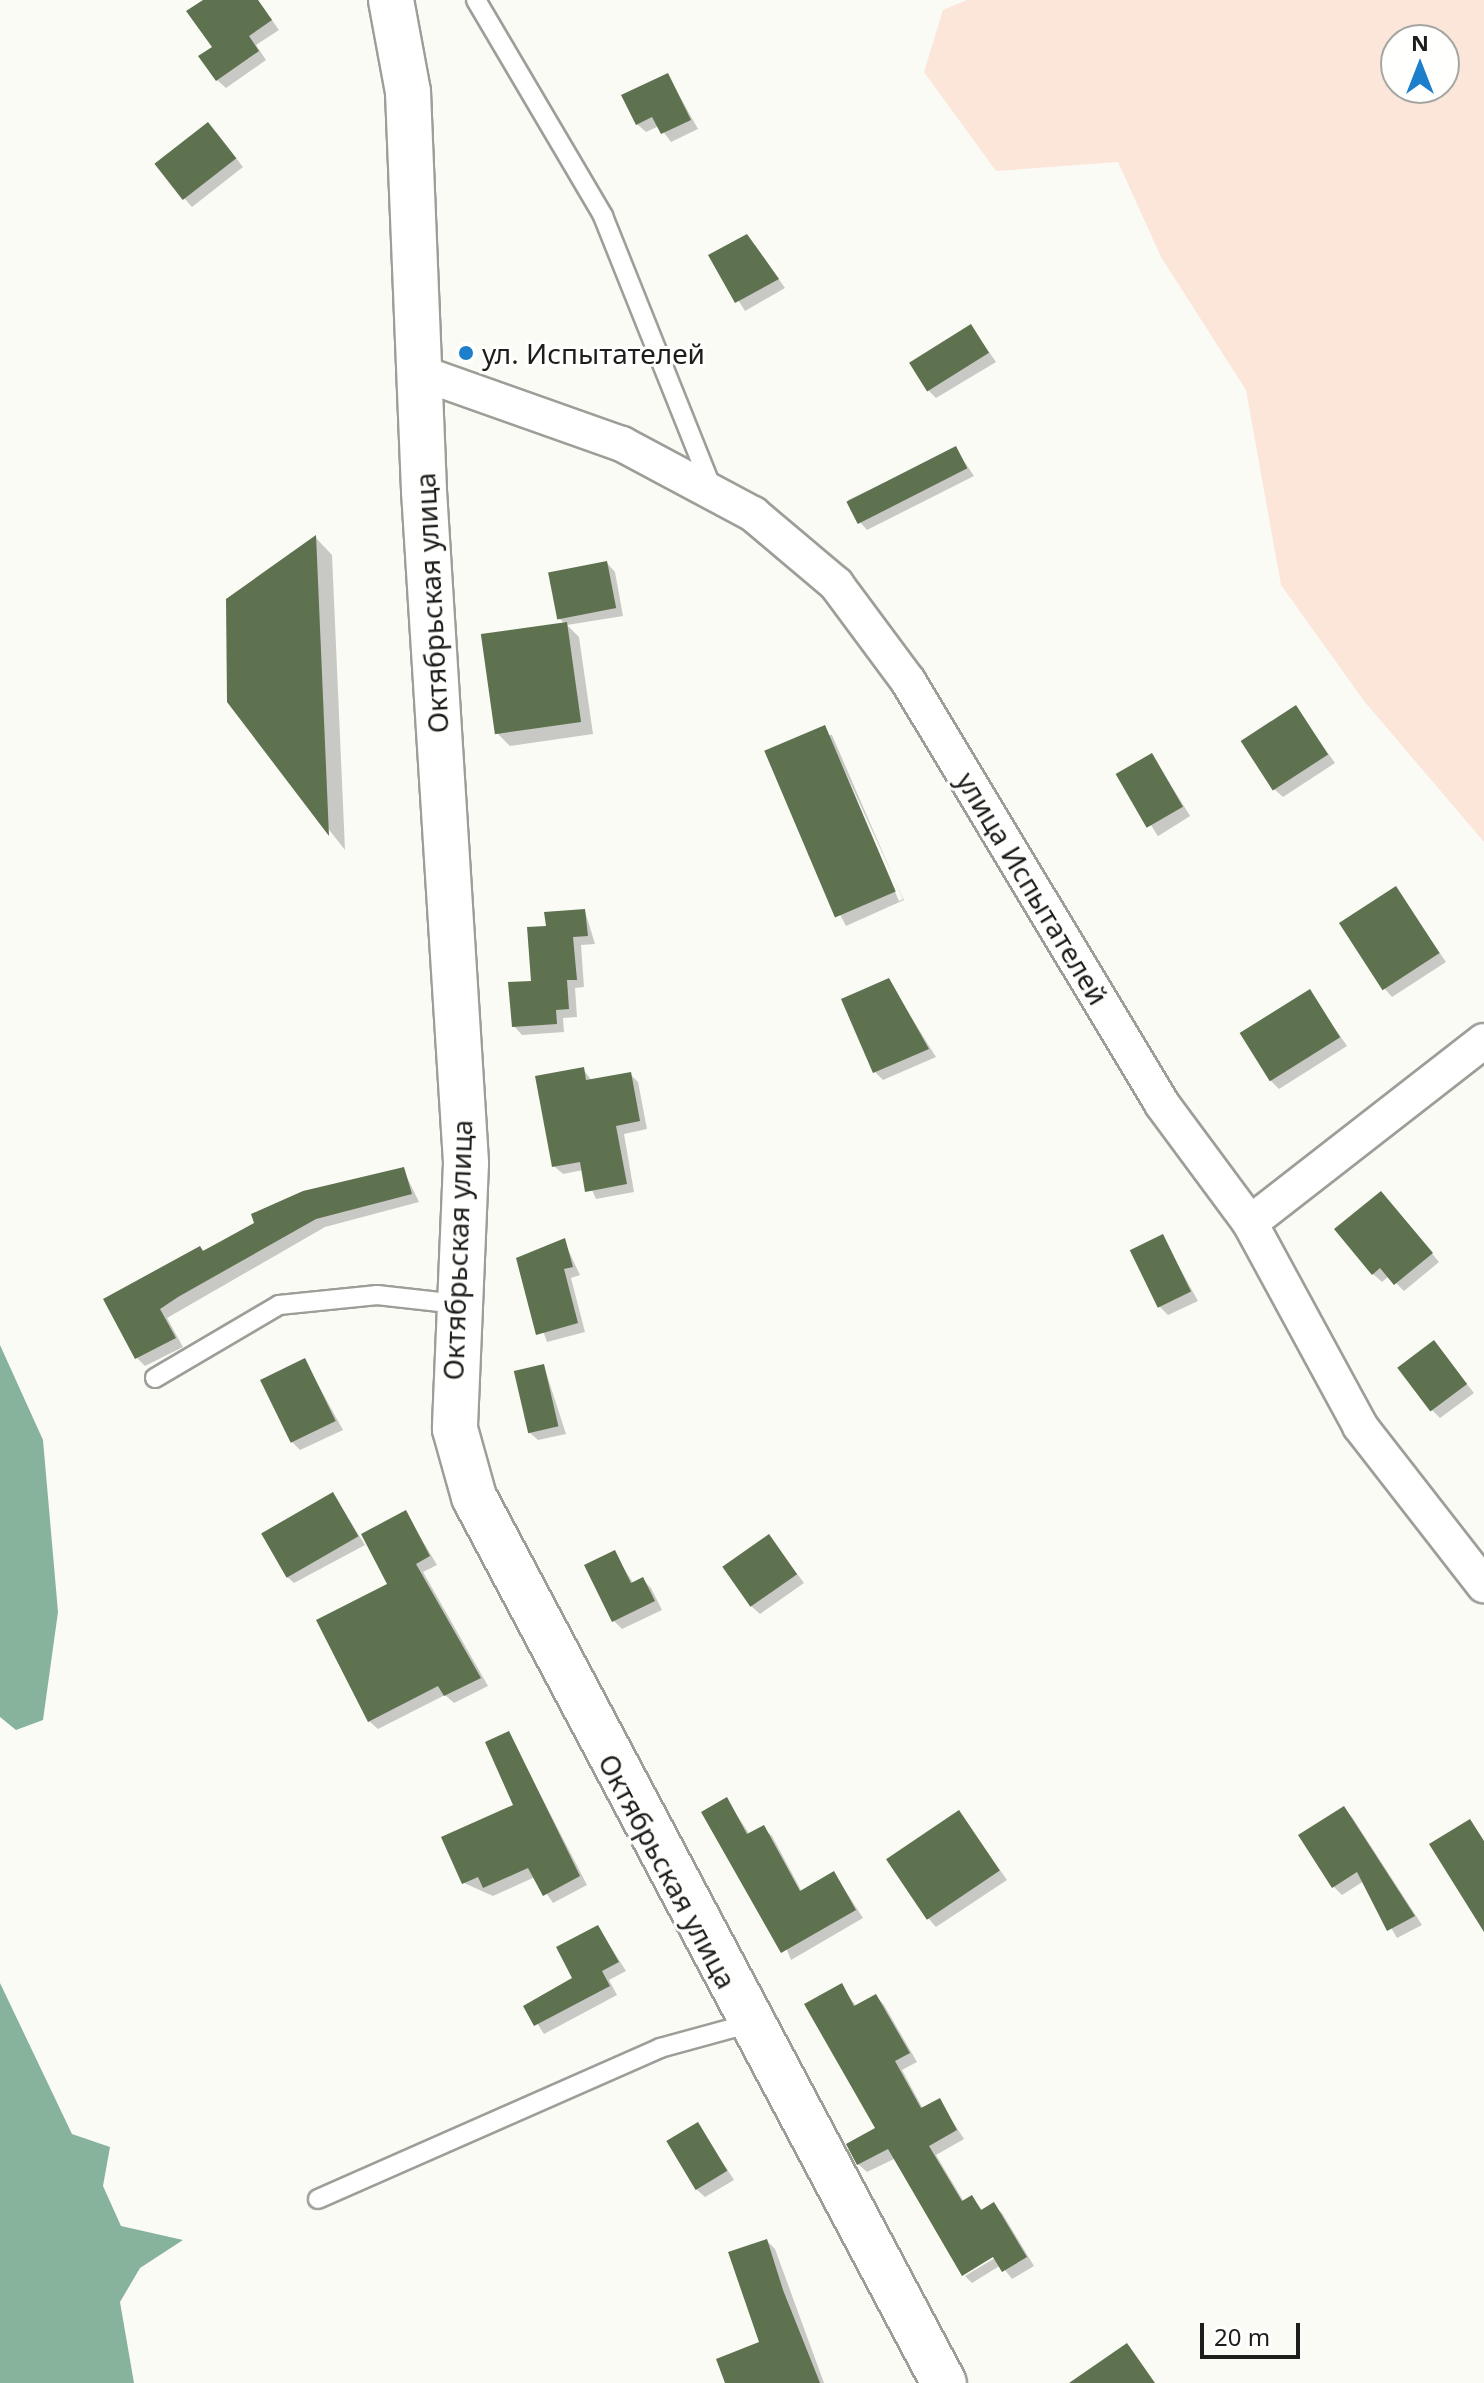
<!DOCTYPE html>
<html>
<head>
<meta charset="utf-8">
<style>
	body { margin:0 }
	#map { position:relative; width:1484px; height:2383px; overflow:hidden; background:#fbfbf6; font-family:"Noto Sans",sans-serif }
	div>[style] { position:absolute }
	.green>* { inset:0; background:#fce5d9 }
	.water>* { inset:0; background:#87b39c }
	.shadow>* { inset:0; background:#0003; transform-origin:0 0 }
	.building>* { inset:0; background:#5e7250; transform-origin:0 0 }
	.roads { filter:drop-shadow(2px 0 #9e9e99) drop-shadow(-2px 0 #9e9e99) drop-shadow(0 2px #9e9e99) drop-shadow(0 -2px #9e9e99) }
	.lane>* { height:18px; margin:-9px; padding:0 9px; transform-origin:9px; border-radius:9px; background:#fff }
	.street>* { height:34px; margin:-17px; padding:0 17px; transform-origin:17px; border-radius:17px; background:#fff }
	.secondary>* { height:44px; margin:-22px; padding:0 22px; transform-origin:22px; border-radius:22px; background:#fff }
	.dots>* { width:22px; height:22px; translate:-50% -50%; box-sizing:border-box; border:4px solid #fffffe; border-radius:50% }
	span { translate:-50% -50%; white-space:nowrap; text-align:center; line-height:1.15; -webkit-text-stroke:6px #fffffe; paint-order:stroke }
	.poi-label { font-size:28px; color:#1d1d1b }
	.left { translate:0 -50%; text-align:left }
	.street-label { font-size:28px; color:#1d1d1b }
	.north { position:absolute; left:1380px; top:24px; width:80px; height:80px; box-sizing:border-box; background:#fffffe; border:2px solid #a5a5a3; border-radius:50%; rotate:0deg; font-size:22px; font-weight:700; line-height:32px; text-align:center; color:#1d1d1b }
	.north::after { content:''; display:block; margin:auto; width:28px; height:36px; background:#1d7fcb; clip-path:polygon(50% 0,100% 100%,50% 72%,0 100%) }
	.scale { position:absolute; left:1200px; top:2323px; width:100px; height:36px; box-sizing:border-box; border:4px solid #1d1d1b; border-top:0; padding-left:10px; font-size:24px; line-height:28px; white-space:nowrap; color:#1d1d1b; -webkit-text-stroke:6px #fffffe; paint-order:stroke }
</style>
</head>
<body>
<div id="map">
	<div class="green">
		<div style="clip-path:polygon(evenodd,967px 0,1484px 0,1484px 842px,1364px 701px,1281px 585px,1246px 390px,1161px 257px,1118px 162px,996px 171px,924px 72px,943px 10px,967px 0,1396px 40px,1444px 40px,1444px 88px,1396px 88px,1396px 40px)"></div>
	</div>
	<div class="water">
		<div style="clip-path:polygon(0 1345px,43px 1440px,58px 1612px,43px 1720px,16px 1730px,0 1717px)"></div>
		<div style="clip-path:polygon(0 1983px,72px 2134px,110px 2147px,103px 2186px,121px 2226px,183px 2240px,140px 2268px,120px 2302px,134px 2383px,0 2383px)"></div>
	</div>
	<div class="shadow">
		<div style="clip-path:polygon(206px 0,258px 0,279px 30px,256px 45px,266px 60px,226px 88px,217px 80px)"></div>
		<div style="clip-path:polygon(668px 75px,698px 129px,671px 142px,659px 126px,646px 132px,637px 124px)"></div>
		<div style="clip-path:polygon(216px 132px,243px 167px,192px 207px,184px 198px)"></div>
		<div style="clip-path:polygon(755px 245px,785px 288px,745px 311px,711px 256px)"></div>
		<div style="clip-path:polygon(971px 326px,996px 362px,936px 398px,928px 390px)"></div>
		<div style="clip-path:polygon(956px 449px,974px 476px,867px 530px,859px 521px,848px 500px)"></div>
		<div style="clip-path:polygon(316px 538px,332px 555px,345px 850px,229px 702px)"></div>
		<div style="clip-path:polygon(607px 563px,615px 572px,623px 616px,567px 625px,579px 637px,593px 734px,510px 746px,497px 733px,565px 624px,558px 617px)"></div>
		<div style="clip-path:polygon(1296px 708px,1335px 763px,1283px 797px,1274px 789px)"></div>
		<div style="clip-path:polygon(evenodd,825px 728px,904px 900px,846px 926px,808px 854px,825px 728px,827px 735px,832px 735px,903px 899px,899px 901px,827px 735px)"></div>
		<div style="left:1152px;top:755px;width:72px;height:38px;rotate:58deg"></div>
		<div style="clip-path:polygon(1396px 889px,1446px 962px,1392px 997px,1384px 988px)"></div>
		<div style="clip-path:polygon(585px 911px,595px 944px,581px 945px,584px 987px,575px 988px,577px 1017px,563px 1018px,564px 1032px,522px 1035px,514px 1026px,533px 983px)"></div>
		<div style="clip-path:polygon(888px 980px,936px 1057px,883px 1080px,875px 1072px)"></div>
		<div style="clip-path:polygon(1309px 991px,1347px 1046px,1279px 1089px,1271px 1081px)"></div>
		<div style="clip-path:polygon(583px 1069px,592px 1081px,630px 1074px,638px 1082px,647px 1129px,624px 1134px,634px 1192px,596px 1199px,583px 1170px,563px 1174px,554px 1166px)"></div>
		<div style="clip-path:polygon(403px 1169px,419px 1202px,325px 1227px,167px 1318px,183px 1347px,145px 1366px,137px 1358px,105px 1299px,257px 1224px)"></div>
		<div style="clip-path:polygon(1389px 1202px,1439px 1262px,1404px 1291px,1389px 1276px,1382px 1282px,1373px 1274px)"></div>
		<div style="clip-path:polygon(1162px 1236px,1198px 1301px,1168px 1315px,1160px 1307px)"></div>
		<div style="clip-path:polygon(564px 1241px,580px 1275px,571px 1278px,585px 1332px,547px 1342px,518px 1259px)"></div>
		<div style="clip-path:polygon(1434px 1343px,1474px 1393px,1440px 1418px,1432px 1410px)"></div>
		<div style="clip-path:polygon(305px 1361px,343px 1430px,300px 1450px,292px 1442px)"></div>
		<div style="clip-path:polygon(544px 1366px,566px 1434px,538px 1440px,529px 1432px)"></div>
		<div style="clip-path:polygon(333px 1494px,365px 1545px,294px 1583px,285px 1575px)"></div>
		<div style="clip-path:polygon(406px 1513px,437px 1565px,423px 1572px,488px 1686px,454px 1703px,445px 1695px,378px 1729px,369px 1721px)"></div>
		<div style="clip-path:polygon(769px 1536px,804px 1583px,760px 1614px,751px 1606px)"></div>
		<div style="clip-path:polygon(614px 1553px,634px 1584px,643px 1580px,651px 1588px,662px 1610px,622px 1629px,614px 1621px)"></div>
		<div style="clip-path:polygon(509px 1734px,587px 1885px,553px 1903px,535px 1877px,493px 1896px,464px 1883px,516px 1806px)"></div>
		<div style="clip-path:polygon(727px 1800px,750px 1835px,763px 1828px,772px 1836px,802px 1892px,834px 1873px,863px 1918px,791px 1960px)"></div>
		<div style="clip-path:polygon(1344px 1808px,1352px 1817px,1422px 1925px,1397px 1938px,1364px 1881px,1342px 1895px,1334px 1887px,1301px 1836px)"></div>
		<div style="clip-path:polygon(959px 1812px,1007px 1880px,936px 1927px,928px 1918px)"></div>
		<div style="clip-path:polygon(598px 1927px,626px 1971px,609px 1980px,617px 1995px,544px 2034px,526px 2006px,575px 1978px)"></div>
		<div style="clip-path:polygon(841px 1986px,857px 2007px,876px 1996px,884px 2005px,917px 2062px,902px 2070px,923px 2109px,939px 2100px,964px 2139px,936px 2155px,964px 2202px,972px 2197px,983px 2211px,994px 2205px,1002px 2213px,1034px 2266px,1012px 2279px,1001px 2265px,972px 2283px,965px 2276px,1003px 2253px,896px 2158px,867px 2172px,858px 2164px,878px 2129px)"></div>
		<div style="clip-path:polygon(698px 2124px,734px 2180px,705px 2197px,696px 2189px)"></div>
		<div style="clip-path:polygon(767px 2241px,775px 2249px,824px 2383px,727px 2383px,762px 2343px)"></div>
	</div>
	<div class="building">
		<div style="clip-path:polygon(203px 0,258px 0,272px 20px,249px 36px,259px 51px,216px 81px,198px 56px,212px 47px,186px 11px)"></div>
		<div style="clip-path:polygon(668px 73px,691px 120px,661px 134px,652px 117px,636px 125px,621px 95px)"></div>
		<div style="left:208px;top:122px;width:46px;height:68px;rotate:52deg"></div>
		<div style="clip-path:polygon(747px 234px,779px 279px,735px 303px,708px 255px)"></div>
		<div style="left:971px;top:324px;width:34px;height:73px;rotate:58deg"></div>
		<div style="left:956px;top:446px;width:25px;height:123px;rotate:63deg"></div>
		<div style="clip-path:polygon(316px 535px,329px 836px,227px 702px,226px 599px)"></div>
		<div style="left:607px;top:561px;width:48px;height:60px;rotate:79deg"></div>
		<div style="left:567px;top:622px;width:101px;height:87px;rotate:82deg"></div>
		<div style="left:1296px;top:705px;width:59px;height:66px;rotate:57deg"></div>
		<div style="left:825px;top:725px;width:181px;height:66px;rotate:67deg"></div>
		<div style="left:1152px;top:753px;width:62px;height:42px;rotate:60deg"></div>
		<div style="left:1396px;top:886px;width:80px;height:68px;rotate:57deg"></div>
		<div style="clip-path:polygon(585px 909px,588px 936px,573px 937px,577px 980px,567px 980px,569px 1009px,556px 1010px,557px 1024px,512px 1027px,508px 982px,531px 981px,527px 927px,546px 926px,544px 912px)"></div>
		<div style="clip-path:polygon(889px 978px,929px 1049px,873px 1073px,841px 999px)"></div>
		<div style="left:1310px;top:989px;width:57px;height:83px;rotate:58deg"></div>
		<div style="clip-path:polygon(584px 1067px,586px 1080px,631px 1072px,640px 1121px,616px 1126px,627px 1184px,585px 1192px,580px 1162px,552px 1167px,535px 1076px)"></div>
		<div style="clip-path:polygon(404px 1167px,412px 1194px,316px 1219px,178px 1297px,160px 1309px,176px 1338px,135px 1359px,103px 1299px,200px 1246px,203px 1251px,254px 1223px,251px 1214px,303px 1191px)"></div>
		<div style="clip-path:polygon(1381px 1191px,1433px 1253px,1394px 1285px,1380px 1268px,1372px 1275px,1334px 1229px)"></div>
		<div style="left:1163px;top:1234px;width:64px;height:37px;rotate:64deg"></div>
		<div style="clip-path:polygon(565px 1238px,573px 1267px,564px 1269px,578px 1323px,536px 1335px,516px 1258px)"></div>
		<div style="left:1434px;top:1340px;width:55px;height:46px;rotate:53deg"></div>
		<div style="left:305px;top:1358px;width:70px;height:50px;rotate:64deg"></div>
		<div style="left:544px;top:1364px;width:64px;height:31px;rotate:77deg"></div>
		<div style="left:333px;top:1492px;width:51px;height:83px;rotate:60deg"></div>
		<div style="clip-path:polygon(406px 1510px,430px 1556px,416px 1564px,481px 1678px,444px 1696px,438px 1686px,368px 1722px,316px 1620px,387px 1584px,361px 1534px)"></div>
		<div style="left:769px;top:1534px;width:49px;height:57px;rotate:55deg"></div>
		<div style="clip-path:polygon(615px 1550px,631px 1583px,643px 1577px,655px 1601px,612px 1622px,584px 1565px)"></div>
		<div style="clip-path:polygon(509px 1731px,580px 1876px,543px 1896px,528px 1868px,483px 1888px,478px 1877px,462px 1884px,441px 1837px,513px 1805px,485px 1742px)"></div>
		<div style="clip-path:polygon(727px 1797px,747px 1834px,764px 1825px,800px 1891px,834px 1871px,856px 1910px,781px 1953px,701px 1812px)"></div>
		<div style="clip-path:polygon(1344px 1806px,1415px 1916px,1387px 1931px,1357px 1872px,1332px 1888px,1298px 1835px)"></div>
		<div style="left:959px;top:1810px;width:73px;height:88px;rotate:56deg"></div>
		<div style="clip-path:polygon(1470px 1819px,1484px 1841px,1484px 1932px,1429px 1844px)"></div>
		<div style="clip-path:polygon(598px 1925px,619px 1962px,602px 1971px,610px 1986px,534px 2026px,523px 2006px,572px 1978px,556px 1947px)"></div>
		<div style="clip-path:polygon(842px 1983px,854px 2006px,876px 1994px,910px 2053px,895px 2061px,921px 2108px,940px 2098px,957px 2130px,929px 2146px,962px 2201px,972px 2195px,981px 2210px,994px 2202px,1027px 2257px,1002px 2272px,993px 2257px,962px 2276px,888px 2149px,857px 2165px,846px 2144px,875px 2128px,804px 2004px)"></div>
		<div style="left:698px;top:2122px;width:57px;height:37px;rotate:59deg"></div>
		<div style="clip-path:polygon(767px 2239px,783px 2290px,820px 2383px,725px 2383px,716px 2359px,759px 2342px,728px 2252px)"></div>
		<div style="clip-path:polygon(1127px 2343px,1155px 2383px,1069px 2383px)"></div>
	</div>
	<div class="roads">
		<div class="lane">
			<div style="left:476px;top:0;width:251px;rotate:59.5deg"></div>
			<div style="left:603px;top:216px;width:294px;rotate:68.2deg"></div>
			<div style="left:155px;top:1378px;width:144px;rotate:-30.5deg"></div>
			<div style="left:279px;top:1305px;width:99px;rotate:-5.8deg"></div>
			<div style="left:377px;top:1295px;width:81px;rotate:6.4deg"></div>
			<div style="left:318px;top:2199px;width:374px;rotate:-23.8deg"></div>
			<div style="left:660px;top:2048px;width:91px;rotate:-15.3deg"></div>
		</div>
		<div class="street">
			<div style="left:421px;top:373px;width:213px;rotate:19.5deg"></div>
			<div style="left:622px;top:444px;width:149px;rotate:28.1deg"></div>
			<div style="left:753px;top:514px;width:109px;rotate:40.1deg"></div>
			<div style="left:836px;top:584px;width:121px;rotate:53.4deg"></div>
			<div style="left:908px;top:681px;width:493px;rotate:59deg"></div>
			<div style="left:1162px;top:1104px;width:148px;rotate:53.5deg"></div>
			<div style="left:1250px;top:1223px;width:231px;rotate:61.5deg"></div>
			<div style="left:1360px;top:1426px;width:202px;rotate:52.1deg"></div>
			<div style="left:1250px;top:1223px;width:296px;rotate:-37.9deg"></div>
		</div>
		<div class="secondary">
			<div style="left:391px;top:0;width:94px;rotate:79.5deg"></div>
			<div style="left:408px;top:92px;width:399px;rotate:87.7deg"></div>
			<div style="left:424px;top:491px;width:673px;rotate:86.42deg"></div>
			<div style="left:466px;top:1163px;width:266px;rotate:92.4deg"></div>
			<div style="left:455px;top:1429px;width:71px;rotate:74.4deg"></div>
			<div style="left:474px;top:1497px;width:1003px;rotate:62.06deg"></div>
		</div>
	</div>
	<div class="dots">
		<div style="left:466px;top:353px;background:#1d7fcb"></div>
	</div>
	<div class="poi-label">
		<span class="left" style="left:482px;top:353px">ул. Испытателей</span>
	</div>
	<div class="street-label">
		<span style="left:431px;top:603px;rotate:-93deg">Октябрьская улица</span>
		<span style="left:1033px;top:888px;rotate:59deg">улица Испытателей</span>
		<span style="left:457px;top:1250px;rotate:-88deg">Октябрьская улица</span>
		<span style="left:668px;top:1871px;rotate:62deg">Октябрьская улица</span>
	</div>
	<div class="north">N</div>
	<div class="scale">20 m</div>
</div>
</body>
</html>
